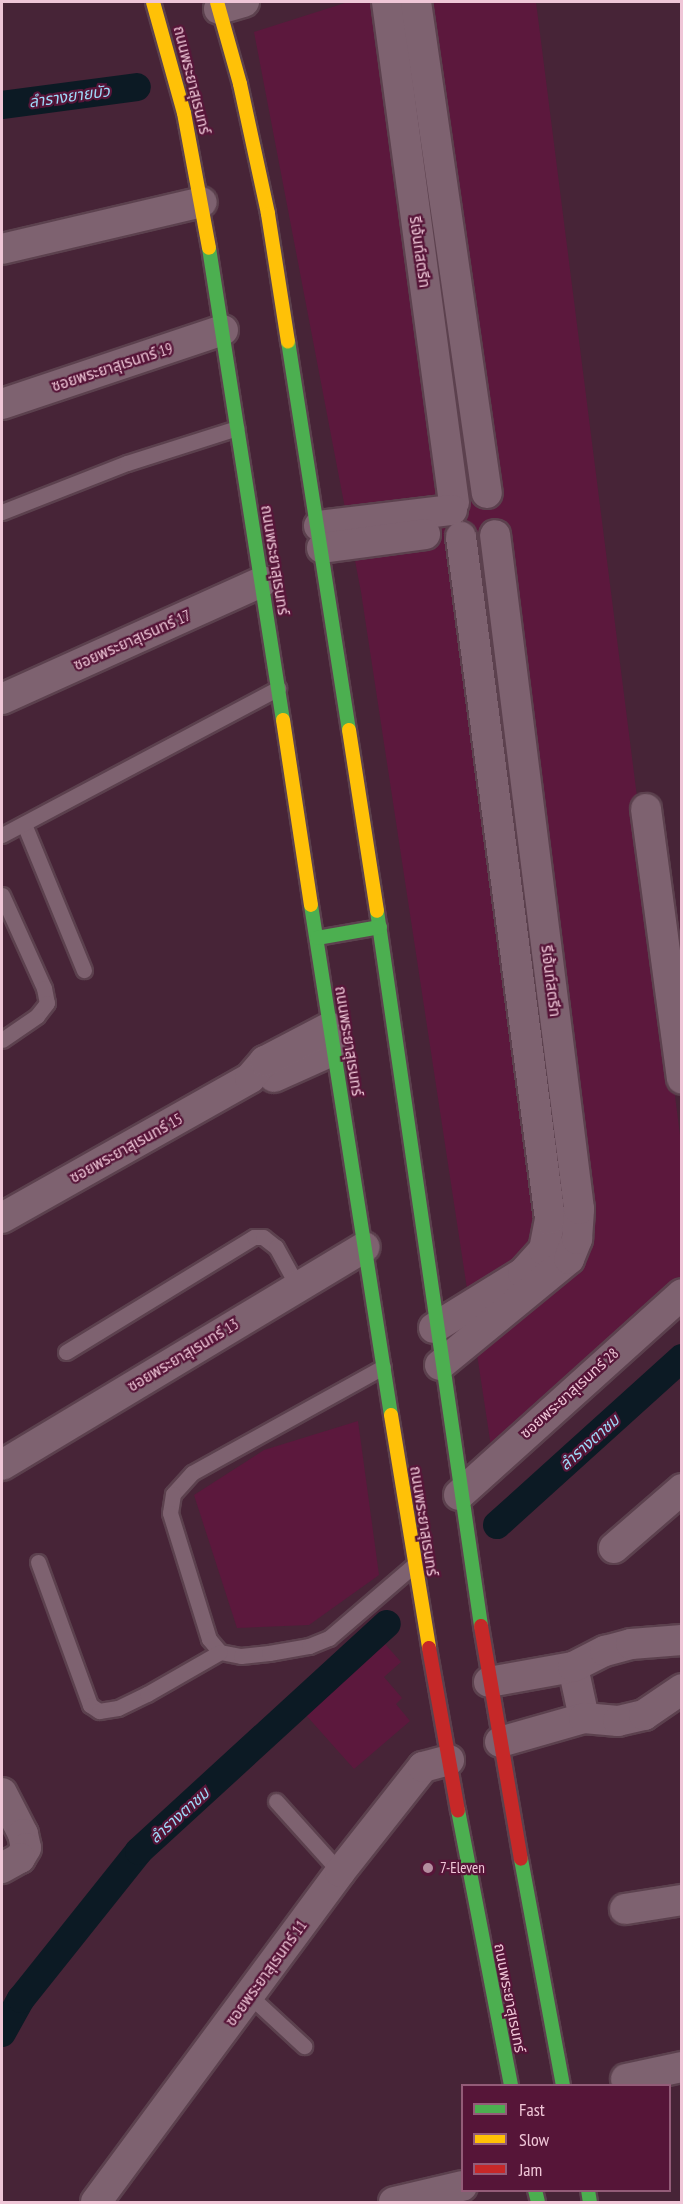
<!DOCTYPE html>
<html>
<head>
<meta charset="utf-8">
<style>
	body { margin:0 }
	#map { position:relative; width:683px; height:2204px; overflow:hidden; background:#472437; font-family:"PT Sans Narrow","Noto Sans Thai",sans-serif }
	div>[style] { position:absolute }
	.built>* { inset:0; background:#5c183d }
	.canal>* { height:28px; margin:-14px; padding:0 14px; transform-origin:14px; border-radius:14px; background:#0c1a24 }
	.roads { filter:drop-shadow(2px 0 #5c414e) drop-shadow(-2px 0 #5c414e) drop-shadow(0 2px #5c414e) drop-shadow(0 -2px #5c414e) }
	.lane>* { height:15px; margin:-7.5px; padding:0 7.5px; transform-origin:7.5px; border-radius:7.5px; background:#7e6270 }
	.street>* { height:30px; margin:-15px; padding:0 15px; transform-origin:15px; border-radius:15px; background:#7e6270 }
	.fast>* { height:14px; margin:-7px; padding:0 7px; transform-origin:7px; border-radius:7px; background:#4caf50 }
	.slow>* { height:14px; margin:-7px; padding:0 7px; transform-origin:7px; border-radius:7px; background:#ffc107 }
	.jam>* { height:14px; margin:-7px; padding:0 7px; transform-origin:7px; border-radius:7px; background:#c62828 }
	.dots>* { width:16px; height:16px; translate:-50% -50%; box-sizing:border-box; border:3px solid #561538; border-radius:50% }
	span { translate:-50% -50%; white-space:nowrap; text-align:center; line-height:1.15; -webkit-text-stroke:4.5px #561538; paint-order:stroke }
	.street-label { font-size:15px; color:#efc6d7 }
	.poi-label { font-size:15px; color:#efc6d7 }
	.left { translate:0 -50%; text-align:left }
	.water-label { font-size:16px; color:#9ed9f8; font-style:italic }
	.frame { position:absolute; inset:0; border:3px solid #efc6d7; pointer-events:none }
	.legend { position:absolute; left:461px; top:2084px; width:210px; height:108px; box-sizing:border-box; background:#561538; border:2px solid #935c78; margin:0; padding:8px 10px; list-style:none; font-size:18px; color:#efc6d7 }
	.legend li { display:flex; align-items:center; gap:12px; height:30px }
	.legend b { width:30px; border:2px solid #935c78 }
</style>
</head>
<body>
<div id="map">
	<div class="built">
		<div style="clip-path:polygon(348px 2px,536px 2px,681px 1143px,682px 1283px,492px 1453px,361px 592px,254px 32px)"></div>
		<div style="clip-path:polygon(358px 1421px,379px 1575px,309px 1625px,237px 1628px,194px 1495px,264px 1450px)"></div>
		<div style="clip-path:polygon(385px 1644px,401px 1662px,384px 1677px,402px 1698px,396px 1704px,410px 1721px,354px 1769px,305px 1714px)"></div>
	</div>
	<div class="canal">
		<div style="left:2px;top:105px;width:136px;rotate:-7.6deg"></div>
		<div style="left:497px;top:1525px;width:249px;rotate:-42.1deg"></div>
		<div style="left:2px;top:2033px;width:39px;rotate:-61deg"></div>
		<div style="left:21px;top:1999px;width:189px;rotate:-51.4deg"></div>
		<div style="left:139px;top:1851px;width:336px;rotate:-42.5deg"></div>
	</div>
	<div class="roads">
		<div class="lane">
			<div style="left:2px;top:512px;width:134px;rotate:-21.4deg"></div>
			<div style="left:127px;top:463px;width:115px;rotate:-17.7deg"></div>
			<div style="left:24px;top:824px;width:158px;rotate:67.7deg"></div>
			<div style="left:2px;top:835px;width:313px;rotate:-28deg"></div>
			<div style="left:2px;top:895px;width:102px;rotate:65.7deg"></div>
			<div style="left:44px;top:988px;width:15px;rotate:79deg"></div>
			<div style="left:47px;top:1003px;width:16px;rotate:128deg"></div>
			<div style="left:37px;top:1016px;width:42px;rotate:145.6deg"></div>
			<div style="left:66px;top:1352px;width:220px;rotate:-31.5deg"></div>
			<div style="left:254px;top:1237px;width:9px"></div>
			<div style="left:263px;top:1237px;width:16px;rotate:38deg"></div>
			<div style="left:276px;top:1247px;width:46px;rotate:61.2deg"></div>
			<div style="left:383px;top:1367px;width:218px;rotate:151deg"></div>
			<div style="left:192px;top:1473px;width:28px;rotate:132deg"></div>
			<div style="left:173px;top:1494px;width:19px;rotate:99deg"></div>
			<div style="left:170px;top:1513px;width:132px;rotate:72.8deg"></div>
			<div style="left:209px;top:1639px;width:17px;rotate:50deg"></div>
			<div style="left:220px;top:1652px;width:21px;rotate:11deg"></div>
			<div style="left:241px;top:1656px;width:28px;rotate:-6deg"></div>
			<div style="left:269px;top:1653px;width:41px;rotate:-9.9deg"></div>
			<div style="left:309px;top:1646px;width:22px;rotate:-22deg"></div>
			<div style="left:329px;top:1638px;width:112px;rotate:-40.7deg"></div>
			<div style="left:38px;top:1562px;width:152px;rotate:70deg"></div>
			<div style="left:90px;top:1705px;width:11px;rotate:34deg"></div>
			<div style="left:99px;top:1711px;width:19px;rotate:-9deg"></div>
			<div style="left:118px;top:1708px;width:32px;rotate:-26deg"></div>
			<div style="left:147px;top:1694px;width:84px;rotate:-29.9deg"></div>
			<div style="left:276px;top:1801px;width:96px;rotate:48deg"></div>
			<div style="left:250px;top:1996px;width:74px;rotate:42.8deg"></div>
		</div>
		<div class="street">
			<div style="left:387px;top:2px;width:505px;rotate:82.38deg"></div>
			<div style="left:416px;top:2px;width:496px;rotate:81.8deg"></div>
			<div style="left:219px;top:9px;width:26px;rotate:-16deg"></div>
			<div style="left:2px;top:249px;width:205px;rotate:-13.2deg"></div>
			<div style="left:2px;top:404px;width:233px;rotate:-18.5deg"></div>
			<div style="left:319px;top:526px;width:134px;rotate:-6.9deg"></div>
			<div style="left:322px;top:548px;width:104px;rotate:-7.7deg"></div>
			<div style="left:2px;top:699px;width:286px;rotate:-24.3deg"></div>
			<div style="left:646px;top:809px;width:272px;rotate:82.4deg"></div>
			<div style="left:274px;top:1077px;width:66px;rotate:-24.2deg"></div>
			<div style="left:2px;top:1218px;width:285px;rotate:-29.4deg"></div>
			<div style="left:250px;top:1078px;width:23px;rotate:-49deg"></div>
			<div style="left:265px;top:1061px;width:73px;rotate:-27.6deg"></div>
			<div style="left:434px;top:1328px;width:105px;rotate:-31.7deg"></div>
			<div style="left:523px;top:1273px;width:31px;rotate:-48deg"></div>
			<div style="left:544px;top:1250px;width:32px;rotate:-79deg"></div>
			<div style="left:550px;top:1219px;width:688px;rotate:-97.43deg"></div>
			<div style="left:440px;top:1365px;width:167px;rotate:-39.4deg"></div>
			<div style="left:569px;top:1259px;width:22px;rotate:-68deg"></div>
			<div style="left:577px;top:1239px;width:30px;rotate:-86deg"></div>
			<div style="left:579px;top:1209px;width:679px;rotate:-97.1deg"></div>
			<div style="left:2px;top:1465px;width:423px;rotate:-31deg"></div>
			<div style="left:459px;top:1495px;width:300px;rotate:-42deg"></div>
			<div style="left:614px;top:1548px;width:90px;rotate:-40.9deg"></div>
			<div style="left:573px;top:1667px;width:52px;rotate:77.8deg"></div>
			<div style="left:489px;top:1682px;width:85px;rotate:-10.1deg"></div>
			<div style="left:573px;top:1667px;width:36px;rotate:-27deg"></div>
			<div style="left:605px;top:1651px;width:27px;rotate:-15deg"></div>
			<div style="left:631px;top:1644px;width:51px;rotate:-4.5deg"></div>
			<div style="left:500px;top:1742px;width:87px;rotate:-15.9deg"></div>
			<div style="left:584px;top:1718px;width:34px;rotate:5deg"></div>
			<div style="left:618px;top:1721px;width:27px;rotate:-13deg"></div>
			<div style="left:644px;top:1715px;width:46px;rotate:-34.4deg"></div>
			<div style="left:2px;top:1793px;width:46px;rotate:62.9deg"></div>
			<div style="left:23px;top:1834px;width:14px;rotate:78deg"></div>
			<div style="left:26px;top:1848px;width:12px;rotate:121deg"></div>
			<div style="left:20px;top:1858px;width:21px;rotate:151deg"></div>
			<div style="left:625px;top:1909px;width:58px;rotate:-9deg"></div>
			<div style="left:626px;top:2079px;width:57px;rotate:-12.1deg"></div>
			<div style="left:96px;top:2202px;width:410px;rotate:-53.5deg"></div>
			<div style="left:340px;top:1872px;width:134px;rotate:-51.7deg"></div>
			<div style="left:423px;top:1767px;width:27px;rotate:-15deg"></div>
			<div style="left:394px;top:2202px;width:70px;rotate:-13.2deg"></div>
		</div>
		<div class="fast">
			<div style="left:209px;top:248px;width:478px;rotate:81.1deg"></div>
			<div style="left:288px;top:341px;width:394px;rotate:81.1deg"></div>
			<div style="left:311px;top:905px;width:516px;rotate:81.09deg"></div>
			<div style="left:377px;top:911px;width:723px;rotate:81.72deg"></div>
			<div style="left:317px;top:938px;width:64px;rotate:-9.9deg"></div>
			<div style="left:458px;top:1810px;width:281px;rotate:79.1deg"></div>
			<div style="left:521px;top:1859px;width:231px;rotate:79.5deg"></div>
			<div style="left:535px;top:2190px;width:12px;rotate:76deg"></div>
			<div style="left:588px;top:2190px;width:12px;rotate:81deg"></div>
		</div>
		<div class="slow">
			<div style="left:153px;top:2px;width:115px;rotate:74.4deg"></div>
			<div style="left:184px;top:113px;width:137px;rotate:79.5deg"></div>
			<div style="left:217px;top:2px;width:85px;rotate:74.3deg"></div>
			<div style="left:240px;top:84px;width:133px;rotate:77.8deg"></div>
			<div style="left:268px;top:214px;width:129px;rotate:81.1deg"></div>
			<div style="left:283px;top:720px;width:187px;rotate:81.4deg"></div>
			<div style="left:349px;top:730px;width:183px;rotate:81.2deg"></div>
			<div style="left:391px;top:1415px;width:236px;rotate:80.7deg"></div>
		</div>
		<div class="jam">
			<div style="left:481px;top:1626px;width:236px;rotate:80.3deg"></div>
			<div style="left:429px;top:1648px;width:165px;rotate:79.9deg"></div>
		</div>
	</div>
	<div class="dots">
		<div style="left:428px;top:1868px;background:#b48d9f"></div>
	</div>
	<div class="street-label">
		<span style="left:192px;top:80px;rotate:76deg">ถนนพระยาสุเรนทร์</span>
		<span style="left:420px;top:252px;rotate:82deg">รีเจ้นท์สตรีท</span>
		<span style="left:112px;top:367px;rotate:-18deg">ซอยพระยาสุเรนทร์ 19</span>
		<span style="left:275px;top:560px;rotate:81deg">ถนนพระยาสุเรนทร์</span>
		<span style="left:132px;top:640px;rotate:-24deg">ซอยพระยาสุเรนทร์ 17</span>
		<span style="left:551px;top:981px;rotate:83deg">รีเจ้นท์สตรีท</span>
		<span style="left:349px;top:1041px;rotate:81deg">ถนนพระยาสุเรนทร์</span>
		<span style="left:126px;top:1148px;rotate:-29deg">ซอยพระยาสุเรนทร์ 15</span>
		<span style="left:183px;top:1355px;rotate:-31deg">ซอยพระยาสุเรนทร์ 13</span>
		<span style="left:569px;top:1393px;rotate:-42deg">ซอยพระยาสุเรนทร์ 28</span>
		<span style="left:424px;top:1521px;rotate:81deg">ถนนพระยาสุเรนทร์</span>
		<span style="left:266px;top:1973px;rotate:-54deg">ซอยพระยาสุเรนทร์ 11</span>
		<span style="left:510px;top:1998px;rotate:79deg">ถนนพระยาสุเรนทร์</span>
	</div>
	<div class="poi-label">
		<span class="left" style="left:440px;top:1868px">7-Eleven</span>
	</div>
	<div class="water-label">
		<span style="left:69px;top:96px;rotate:-8deg">ลำรางยายบัว</span>
		<span style="left:589px;top:1442px;rotate:-42deg">ลำรางตาชม</span>
		<span style="left:179px;top:1815px;rotate:-42deg">ลำรางตาชม</span>
	</div>
	<div class="frame"></div>
	<ul class="legend">
	<li><b style="height:8px;background:#4caf50"></b>Fast</li>
	<li><b style="height:8px;background:#ffc107"></b>Slow</li>
	<li><b style="height:8px;background:#c62828"></b>Jam</li>
	</ul>
</div>
</body>
</html>
